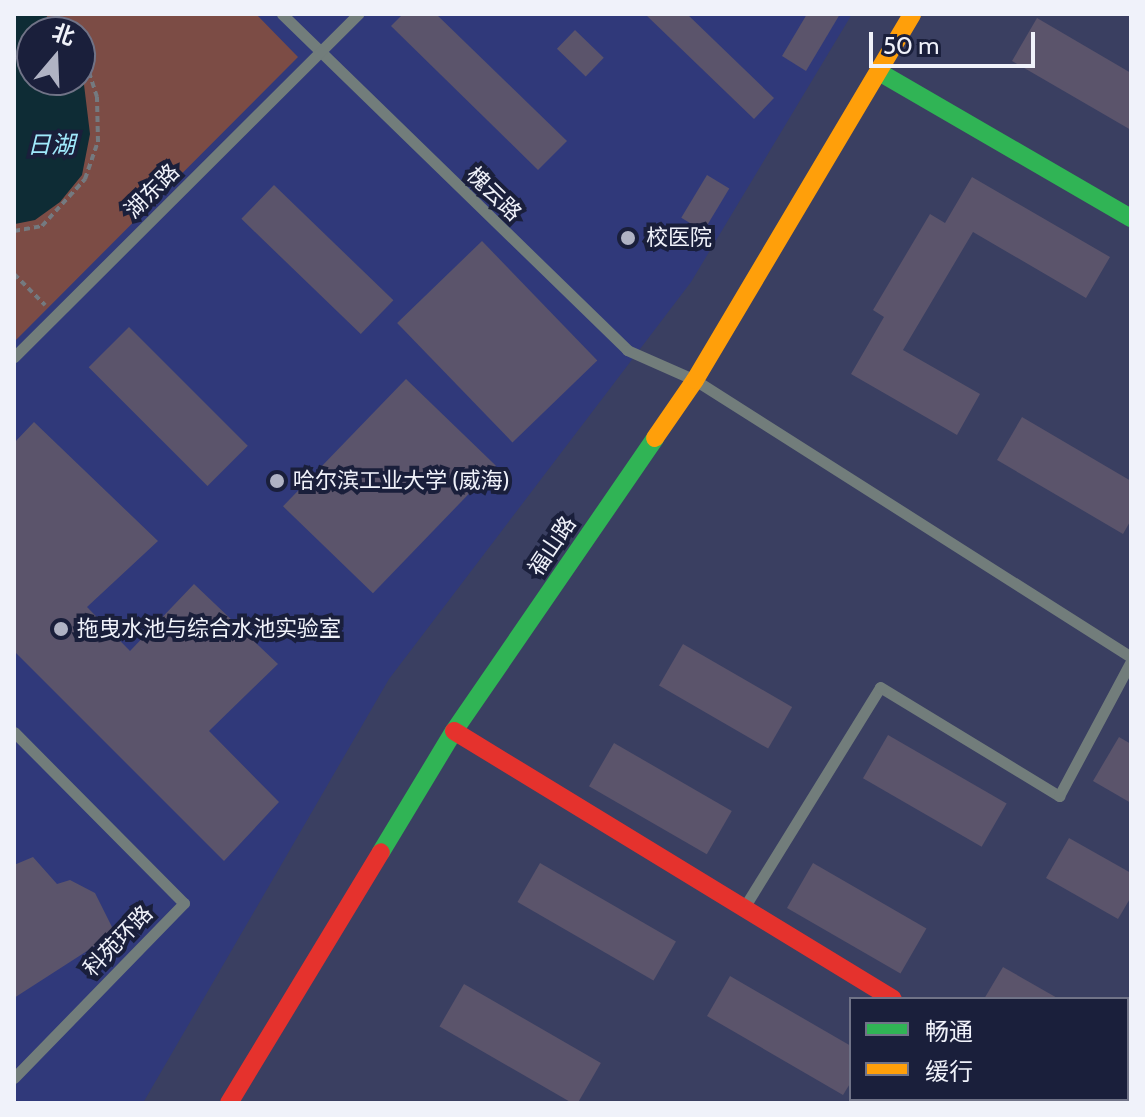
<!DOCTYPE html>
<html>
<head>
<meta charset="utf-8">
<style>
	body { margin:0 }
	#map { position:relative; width:1145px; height:1117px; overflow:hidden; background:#3a3f61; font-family:Cabin,"Noto Sans SC",sans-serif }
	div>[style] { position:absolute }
	.built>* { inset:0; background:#30397a }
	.green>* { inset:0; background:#7c4c45 }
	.water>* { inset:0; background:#0e2c35 }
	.building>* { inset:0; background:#5b546b; transform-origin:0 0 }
	.path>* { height:4px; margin-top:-2px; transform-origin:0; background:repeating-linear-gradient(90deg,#747a80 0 6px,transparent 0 10px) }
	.lane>* { height:11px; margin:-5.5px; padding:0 5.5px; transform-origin:5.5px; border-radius:5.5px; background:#727d7b }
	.street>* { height:22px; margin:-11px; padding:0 11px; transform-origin:11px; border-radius:11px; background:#727d7b }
	.fast>* { height:18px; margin:-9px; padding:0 9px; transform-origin:9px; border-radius:9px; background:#30b455 }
	.slow>* { height:18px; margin:-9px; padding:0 9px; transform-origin:9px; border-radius:9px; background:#ff9f0a }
	.jam>* { height:18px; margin:-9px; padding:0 9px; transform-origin:9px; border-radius:9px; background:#e5322d }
	.dots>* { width:22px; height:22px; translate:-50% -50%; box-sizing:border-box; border:4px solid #1a1f3b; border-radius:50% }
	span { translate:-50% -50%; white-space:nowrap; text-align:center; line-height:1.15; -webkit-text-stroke:8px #1a1f3b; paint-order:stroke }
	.street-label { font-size:22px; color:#f0f2fa }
	.poi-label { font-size:22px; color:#f0f2fa }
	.left { translate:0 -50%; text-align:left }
	.water-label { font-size:24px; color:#a0e9fb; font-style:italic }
	.frame { position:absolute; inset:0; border:16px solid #f0f2fa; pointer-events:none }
	.legend { position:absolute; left:849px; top:997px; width:280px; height:104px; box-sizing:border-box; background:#1a1f3b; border:2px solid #707387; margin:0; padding:10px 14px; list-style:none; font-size:24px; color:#f0f2fa }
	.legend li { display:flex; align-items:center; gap:16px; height:40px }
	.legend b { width:40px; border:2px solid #707387 }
	.north { position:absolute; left:16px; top:16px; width:80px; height:80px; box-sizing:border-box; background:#1a1f3b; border:2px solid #707387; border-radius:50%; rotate:19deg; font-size:22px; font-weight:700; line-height:32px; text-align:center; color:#f0f2fa }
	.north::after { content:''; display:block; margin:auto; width:28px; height:36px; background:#b0b3c4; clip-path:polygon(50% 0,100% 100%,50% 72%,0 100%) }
	.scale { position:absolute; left:869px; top:32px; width:166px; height:36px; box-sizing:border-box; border:4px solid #f0f2fa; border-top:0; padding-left:10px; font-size:24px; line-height:28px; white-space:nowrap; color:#f0f2fa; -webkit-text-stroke:6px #1a1f3b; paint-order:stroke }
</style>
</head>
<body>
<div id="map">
	<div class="built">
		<div style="clip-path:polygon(evenodd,14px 14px,852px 14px,691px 282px,389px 679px,143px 1103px,14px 1103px,14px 14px,32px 32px,80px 32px,80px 80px,32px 80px,32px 32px)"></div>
	</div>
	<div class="green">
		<div style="clip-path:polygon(evenodd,14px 14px,256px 14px,298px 57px,14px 342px,14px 14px,32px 32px,80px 32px,80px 80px,32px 80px,32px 32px)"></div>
	</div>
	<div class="water">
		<div style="clip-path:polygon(14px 14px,45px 14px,59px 32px,32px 32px,32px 80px,80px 80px,81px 60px,90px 134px,82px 175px,60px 202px,35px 220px,15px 224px)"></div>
	</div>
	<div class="building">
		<div style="clip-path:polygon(403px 14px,436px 14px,567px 141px,538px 170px,391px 26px)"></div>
		<div style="clip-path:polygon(645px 14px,687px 14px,774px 98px,754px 119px)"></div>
		<div style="clip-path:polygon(807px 14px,840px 14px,806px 71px,782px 56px)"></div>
		<div style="clip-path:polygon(1037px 18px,1131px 73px,1131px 130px,1012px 61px)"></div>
		<div style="left:575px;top:30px;width:40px;height:26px;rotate:44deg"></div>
		<div style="left:707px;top:175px;width:26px;height:50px;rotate:31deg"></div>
		<div style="clip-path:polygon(972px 177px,1110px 257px,1086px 298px,973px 232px,903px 350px,980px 394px,957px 435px,851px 374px,884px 317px,873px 310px,930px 214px,945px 223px)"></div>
		<div style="left:274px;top:185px;width:166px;height:47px;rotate:44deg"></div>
		<div style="left:482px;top:241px;width:166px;height:118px;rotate:46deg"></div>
		<div style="left:129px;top:327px;width:168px;height:57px;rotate:45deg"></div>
		<div style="left:406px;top:379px;width:125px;height:177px;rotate:44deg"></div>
		<div style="clip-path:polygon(1022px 417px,1131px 481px,1131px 520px,1123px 534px,997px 460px)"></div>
		<div style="clip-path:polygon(34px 422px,158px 541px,87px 607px,130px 651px,194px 584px,278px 664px,209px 731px,279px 802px,224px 861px,14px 651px,14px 443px)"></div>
		<div style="left:683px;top:644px;width:126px;height:48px;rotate:30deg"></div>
		<div style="left:888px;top:735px;width:137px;height:50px;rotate:30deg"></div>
		<div style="clip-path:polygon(1119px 737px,1131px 744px,1131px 803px,1093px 781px)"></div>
		<div style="left:614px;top:743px;width:136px;height:50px;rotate:30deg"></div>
		<div style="clip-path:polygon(1069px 838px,1131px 873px,1131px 897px,1118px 919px,1046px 878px)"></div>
		<div style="clip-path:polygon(33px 857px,57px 884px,70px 880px,95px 893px,115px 933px,14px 998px,14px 865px)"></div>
		<div style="left:540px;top:863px;width:157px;height:45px;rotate:30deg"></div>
		<div style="left:813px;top:863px;width:131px;height:52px;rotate:30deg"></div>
		<div style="clip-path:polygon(1003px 967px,1059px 999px,984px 999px)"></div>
		<div style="clip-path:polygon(730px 976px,851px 1046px,851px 1082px,843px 1095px,707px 1016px)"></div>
		<div style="left:464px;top:984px;width:158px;height:49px;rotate:30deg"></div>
	</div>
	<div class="path">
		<div style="left:54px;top:14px;width:28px;rotate:39deg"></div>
		<div style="left:14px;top:231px;width:28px;rotate:-10deg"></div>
		<div style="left:42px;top:226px;width:64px;rotate:-47.5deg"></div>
		<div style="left:85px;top:179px;width:39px;rotate:-71deg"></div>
		<div style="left:98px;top:142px;width:45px;rotate:-91.3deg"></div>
		<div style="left:97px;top:97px;width:56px;rotate:-107.8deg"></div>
		<div style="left:14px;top:274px;width:44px;rotate:45deg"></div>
	</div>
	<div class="lane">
		<div style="left:282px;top:14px;width:482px;rotate:44.2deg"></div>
		<div style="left:627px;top:350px;width:74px;rotate:23.8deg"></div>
		<div style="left:695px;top:380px;width:517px;rotate:32.43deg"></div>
		<div style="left:14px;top:357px;width:486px;rotate:-44.9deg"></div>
		<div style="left:14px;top:732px;width:241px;rotate:45.2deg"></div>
		<div style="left:184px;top:903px;width:244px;rotate:134.2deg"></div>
		<div style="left:745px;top:906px;width:257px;rotate:-58.3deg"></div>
		<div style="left:880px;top:687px;width:210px;rotate:31.3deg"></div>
		<div style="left:1059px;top:796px;width:153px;rotate:-61.9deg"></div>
	</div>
	<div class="street">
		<div style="left:1058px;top:1099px;width:8px;rotate:30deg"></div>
		<div style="left:875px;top:1103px;width:5px;rotate:-53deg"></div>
	</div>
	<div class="fast">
		<div style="left:879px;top:72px;width:291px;rotate:30.1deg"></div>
		<div style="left:381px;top:852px;width:141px;rotate:-58.9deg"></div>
		<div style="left:454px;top:731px;width:355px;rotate:-55.5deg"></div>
	</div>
	<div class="slow">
		<div style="left:655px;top:438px;width:70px;rotate:-55.4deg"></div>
		<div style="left:695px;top:380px;width:425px;rotate:-59.3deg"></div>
	</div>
	<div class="jam">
		<div style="left:454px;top:731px;width:514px;rotate:31.4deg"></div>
		<div style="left:229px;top:1103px;width:293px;rotate:-58.8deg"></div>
	</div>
	<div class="dots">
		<div style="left:628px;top:238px;background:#b0b3c4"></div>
		<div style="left:277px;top:481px;background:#b0b3c4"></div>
		<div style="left:61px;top:629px;background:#b0b3c4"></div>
	</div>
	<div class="street-label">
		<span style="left:152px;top:191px;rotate:-45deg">湖东路</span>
		<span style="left:494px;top:194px;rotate:44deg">槐云路</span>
		<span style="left:552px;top:546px;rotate:-56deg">福山路</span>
		<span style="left:118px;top:941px;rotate:-46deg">科苑环路</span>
	</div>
	<div class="poi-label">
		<span class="left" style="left:646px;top:238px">校医院</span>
		<span class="left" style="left:293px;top:481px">哈尔滨工业大学 (威海)</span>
		<span class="left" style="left:77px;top:629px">拖曳水池与综合水池实验室</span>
	</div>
	<div class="water-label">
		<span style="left:51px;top:145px">日湖</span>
	</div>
	<div class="frame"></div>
	<ul class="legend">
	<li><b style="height:10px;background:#30b455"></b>畅通</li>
	<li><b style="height:10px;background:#ff9f0a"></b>缓行</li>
	</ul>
	<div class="north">北</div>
	<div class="scale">50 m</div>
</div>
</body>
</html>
